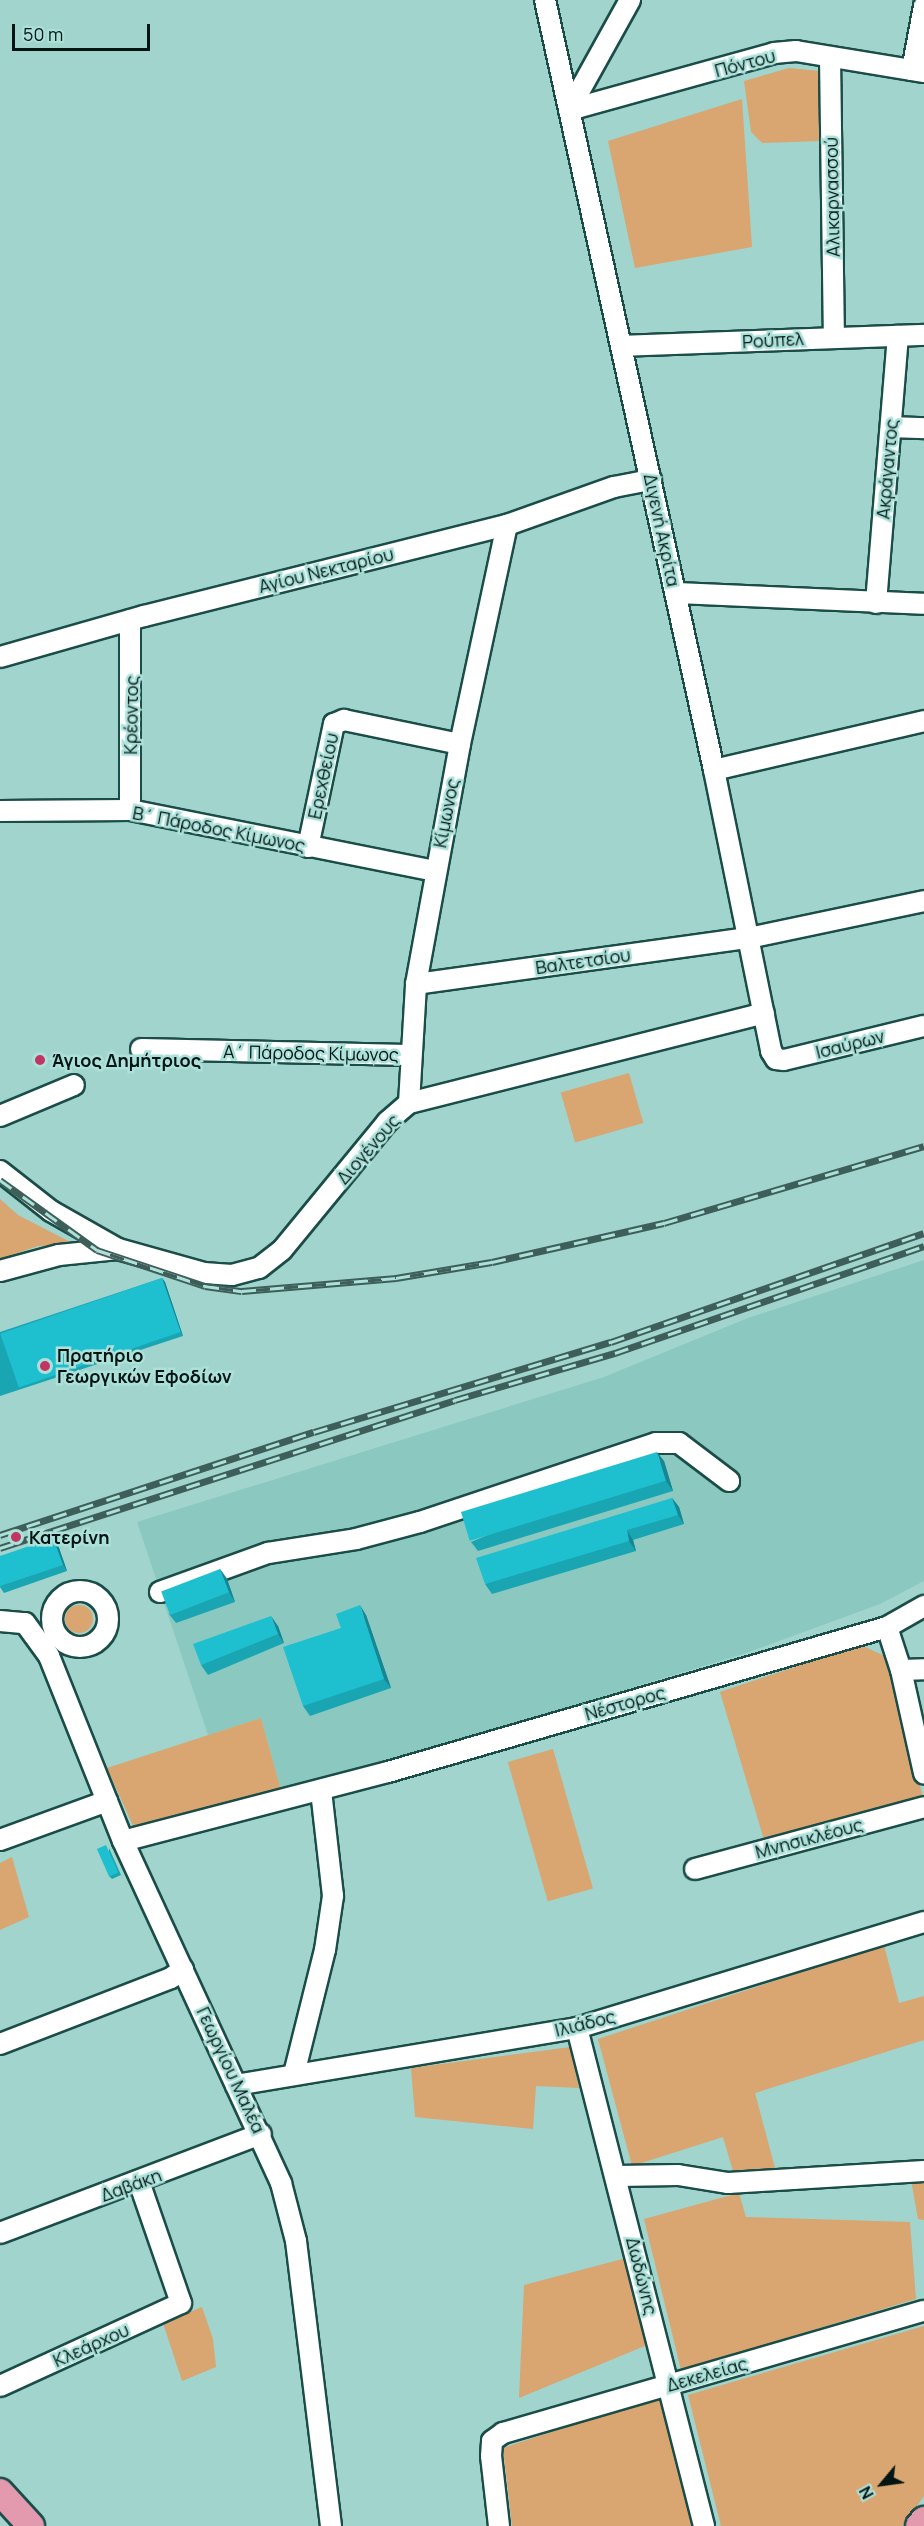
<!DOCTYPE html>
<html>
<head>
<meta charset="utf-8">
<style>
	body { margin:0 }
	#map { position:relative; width:924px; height:2526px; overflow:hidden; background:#a0d4cd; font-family:Manrope,sans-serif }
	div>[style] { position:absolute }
	.built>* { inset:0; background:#8bc8c0 }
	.green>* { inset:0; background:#d9a570; transform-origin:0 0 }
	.round { border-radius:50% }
	.roads { filter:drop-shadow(2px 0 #1a4d48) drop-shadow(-2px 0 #1a4d48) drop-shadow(0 2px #1a4d48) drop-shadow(0 -2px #1a4d48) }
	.minor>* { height:20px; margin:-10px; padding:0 10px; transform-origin:10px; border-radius:10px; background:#fff }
	.minor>.ring { margin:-10px; padding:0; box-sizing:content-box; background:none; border:20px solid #fff; border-radius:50% }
	.major>* { height:26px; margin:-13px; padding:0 13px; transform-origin:13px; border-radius:13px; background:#e39aae }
	.rail>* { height:7px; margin-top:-3.5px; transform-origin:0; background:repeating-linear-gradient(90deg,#ace1da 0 14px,#3e5e5a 0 28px); box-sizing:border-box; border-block:2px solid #3e5e5a }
	.wall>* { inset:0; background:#1aa5b3 }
	.shaded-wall>* { inset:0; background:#158692 }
	.building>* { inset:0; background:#1ec0d0; transform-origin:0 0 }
	.dots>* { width:16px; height:16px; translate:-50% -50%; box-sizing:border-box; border:3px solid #ace1da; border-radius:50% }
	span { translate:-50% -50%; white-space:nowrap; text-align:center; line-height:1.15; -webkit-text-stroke:5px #ace1da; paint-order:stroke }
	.street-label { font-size:18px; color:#021513 }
	.poi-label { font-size:18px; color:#021513; font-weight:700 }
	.left { translate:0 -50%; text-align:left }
	.north { position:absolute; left:852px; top:2454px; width:60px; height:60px; -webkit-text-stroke:4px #ace1da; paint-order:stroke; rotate:241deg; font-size:16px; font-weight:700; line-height:24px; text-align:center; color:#021513 }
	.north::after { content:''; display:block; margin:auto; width:21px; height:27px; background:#021513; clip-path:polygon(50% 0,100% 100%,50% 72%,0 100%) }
	.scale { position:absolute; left:12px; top:24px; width:138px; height:27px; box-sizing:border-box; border:3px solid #021513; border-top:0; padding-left:8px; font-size:18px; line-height:21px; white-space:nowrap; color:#021513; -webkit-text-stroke:4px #ace1da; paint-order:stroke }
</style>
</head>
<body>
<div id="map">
	<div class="built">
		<div style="clip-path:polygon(924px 1260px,924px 1581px,880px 1604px,746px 1653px,282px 1794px,261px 1718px,208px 1735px,137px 1522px,604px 1377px,748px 1318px)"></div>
	</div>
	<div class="green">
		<div style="clip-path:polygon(789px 68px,820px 71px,821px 141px,762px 143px,751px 132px,744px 81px)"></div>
		<div style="clip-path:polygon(742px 99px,752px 247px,635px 268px,608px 141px)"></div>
		<div style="left:629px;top:1073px;width:52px;height:71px;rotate:74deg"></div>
		<div style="clip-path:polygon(0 1199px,18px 1215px,76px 1245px,38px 1246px,0 1259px)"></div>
		<div class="round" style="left:65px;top:1605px;width:28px;height:28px"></div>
		<div style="clip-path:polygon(861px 1645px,891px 1659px,924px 1803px,765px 1843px,720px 1692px)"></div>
		<div style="clip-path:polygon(261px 1718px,282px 1794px,135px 1830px,107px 1768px)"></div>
		<div style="left:553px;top:1749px;width:145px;height:47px;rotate:74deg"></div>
		<div style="clip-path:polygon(12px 1857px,29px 1917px,0 1930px,0 1863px)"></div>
		<div style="clip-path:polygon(884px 1945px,899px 2003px,924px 1996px,924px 2040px,755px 2093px,775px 2168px,735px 2178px,723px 2137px,632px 2166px,598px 2039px)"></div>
		<div style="clip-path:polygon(570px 2047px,579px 2088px,536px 2086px,533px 2129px,415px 2117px,411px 2068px)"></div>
		<div style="clip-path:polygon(924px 2179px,924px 2220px,918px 2219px,911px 2180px)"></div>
		<div style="clip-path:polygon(739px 2193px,746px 2217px,910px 2222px,916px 2299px,681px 2370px,644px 2219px)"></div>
		<div style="clip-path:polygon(630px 2257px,652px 2343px,519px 2398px,524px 2285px)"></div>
		<div style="clip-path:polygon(202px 2307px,213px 2339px,216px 2367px,182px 2381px,163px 2323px)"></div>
		<div style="clip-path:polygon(924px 2326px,924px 2496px,902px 2526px,721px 2526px,688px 2395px)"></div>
		<div style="clip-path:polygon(665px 2395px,696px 2526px,512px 2526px,503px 2448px)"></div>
	</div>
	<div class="roads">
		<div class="minor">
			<div style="left:545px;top:0;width:788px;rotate:77.62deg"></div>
			<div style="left:714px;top:770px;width:287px;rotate:78.5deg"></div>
			<div style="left:771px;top:1051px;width:9px;rotate:58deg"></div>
			<div style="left:776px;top:1059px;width:8px;rotate:7deg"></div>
			<div style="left:784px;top:1060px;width:144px;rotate:-13.7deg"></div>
			<div style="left:830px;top:57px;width:280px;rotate:89.2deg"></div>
			<div style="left:912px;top:70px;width:65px;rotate:-79.4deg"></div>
			<div style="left:569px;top:110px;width:213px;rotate:-15.5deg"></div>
			<div style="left:774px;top:53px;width:22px;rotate:-5deg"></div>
			<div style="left:796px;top:51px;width:130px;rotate:9.3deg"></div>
			<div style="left:569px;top:110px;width:126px;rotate:-61deg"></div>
			<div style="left:622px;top:346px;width:302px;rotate:-2.1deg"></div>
			<div style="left:891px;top:427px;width:33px;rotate:2deg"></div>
			<div style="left:676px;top:593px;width:248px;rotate:2.5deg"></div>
			<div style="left:876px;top:603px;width:268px;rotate:-85.3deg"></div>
			<div style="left:0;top:657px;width:150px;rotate:-15.9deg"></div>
			<div style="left:144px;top:616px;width:374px;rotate:-14.1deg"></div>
			<div style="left:507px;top:525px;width:114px;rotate:-19.6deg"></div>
			<div style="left:614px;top:487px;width:38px;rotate:-11deg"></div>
			<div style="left:714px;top:770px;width:216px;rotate:-13.1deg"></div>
			<div style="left:130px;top:810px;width:190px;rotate:-90deg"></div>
			<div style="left:0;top:811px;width:130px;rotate:-0.4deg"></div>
			<div style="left:130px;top:810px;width:311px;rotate:11.3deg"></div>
			<div style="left:308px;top:847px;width:126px;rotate:-78.1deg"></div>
			<div style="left:334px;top:724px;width:11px;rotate:-22deg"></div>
			<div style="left:344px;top:720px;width:118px;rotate:11.7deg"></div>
			<div style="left:416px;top:984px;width:336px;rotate:-7.9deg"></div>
			<div style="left:749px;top:938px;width:179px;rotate:-11.9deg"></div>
			<div style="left:141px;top:1049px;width:268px;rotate:1.3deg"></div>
			<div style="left:409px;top:1103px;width:119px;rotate:-86.6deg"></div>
			<div style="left:416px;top:984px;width:244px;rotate:-79.6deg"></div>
			<div style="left:460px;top:744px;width:224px;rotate:-77.9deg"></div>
			<div style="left:0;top:1116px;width:80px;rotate:-22.7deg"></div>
			<div style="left:0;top:1171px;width:65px;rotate:38.1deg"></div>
			<div style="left:51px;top:1211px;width:77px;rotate:29.6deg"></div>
			<div style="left:0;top:1271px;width:61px;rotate:-15.2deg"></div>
			<div style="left:59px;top:1255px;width:59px;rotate:-5.8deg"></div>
			<div style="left:118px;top:1249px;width:89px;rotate:15.6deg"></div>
			<div style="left:204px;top:1273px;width:28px;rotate:4deg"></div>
			<div style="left:232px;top:1275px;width:28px;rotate:-15deg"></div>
			<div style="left:259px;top:1268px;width:29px;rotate:-38deg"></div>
			<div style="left:282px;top:1250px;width:166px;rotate:-50.6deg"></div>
			<div style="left:387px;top:1122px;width:29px;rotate:-41deg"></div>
			<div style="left:409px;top:1103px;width:366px;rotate:-14.2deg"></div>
			<div class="ring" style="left:52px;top:1591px;width:36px;height:36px"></div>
			<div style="left:160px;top:1592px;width:115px;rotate:-19.9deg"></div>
			<div style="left:268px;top:1553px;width:89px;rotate:-9deg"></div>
			<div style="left:356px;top:1539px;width:66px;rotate:-14.9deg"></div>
			<div style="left:420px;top:1522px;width:249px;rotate:-18.5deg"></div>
			<div style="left:656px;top:1443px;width:23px"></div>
			<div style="left:679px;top:1443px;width:63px;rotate:37.2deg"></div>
			<div style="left:0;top:1621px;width:25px;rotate:5deg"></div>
			<div style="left:25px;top:1623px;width:41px;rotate:54deg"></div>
			<div style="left:49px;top:1656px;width:199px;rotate:68.2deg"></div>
			<div style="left:123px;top:1841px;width:377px;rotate:65.2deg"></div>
			<div style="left:281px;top:2183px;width:60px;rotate:75.5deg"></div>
			<div style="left:296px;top:2241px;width:287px;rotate:83deg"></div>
			<div style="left:887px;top:1627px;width:45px;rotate:72deg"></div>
			<div style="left:901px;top:1670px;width:106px;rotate:77.4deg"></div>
			<div style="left:901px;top:1670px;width:23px;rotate:-2deg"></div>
			<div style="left:0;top:1840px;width:114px;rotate:-20deg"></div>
			<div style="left:123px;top:1841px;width:274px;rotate:-14.6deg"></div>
			<div style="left:388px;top:1772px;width:520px;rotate:-16.2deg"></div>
			<div style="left:887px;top:1627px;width:43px;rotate:-29.6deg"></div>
			<div style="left:695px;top:1869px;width:237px;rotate:-15.1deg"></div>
			<div style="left:577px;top:2028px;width:514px;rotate:75.69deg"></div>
			<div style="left:0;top:2044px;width:183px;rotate:-21.1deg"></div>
			<div style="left:171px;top:1978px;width:15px;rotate:-37deg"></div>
			<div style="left:294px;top:2074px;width:128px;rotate:-76deg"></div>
			<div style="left:325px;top:1950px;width:55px;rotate:-81.6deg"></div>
			<div style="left:333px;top:1896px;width:106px;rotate:-96.5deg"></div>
			<div style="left:236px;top:2085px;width:346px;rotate:-9.5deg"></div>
			<div style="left:577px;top:2028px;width:363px;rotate:-17deg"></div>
			<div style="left:617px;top:2176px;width:61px;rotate:-0.9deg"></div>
			<div style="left:678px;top:2175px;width:51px;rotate:9.1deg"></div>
			<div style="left:728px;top:2183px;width:196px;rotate:-3.5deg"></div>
			<div style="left:0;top:2233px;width:279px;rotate:-20.8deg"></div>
			<div style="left:0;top:2386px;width:199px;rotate:-24.6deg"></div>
			<div style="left:181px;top:2303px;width:128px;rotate:-109.1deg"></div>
			<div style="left:499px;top:2526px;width:70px;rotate:-96.5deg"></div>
			<div style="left:491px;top:2456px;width:15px;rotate:-86deg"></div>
			<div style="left:492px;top:2441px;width:14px;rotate:-36deg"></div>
			<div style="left:503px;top:2433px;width:438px;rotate:-16.2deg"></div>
		</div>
		<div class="major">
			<div style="left:0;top:2492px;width:46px;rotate:47.6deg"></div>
			<div style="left:919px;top:2526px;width:8px;rotate:-50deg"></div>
		</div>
	</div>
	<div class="rail">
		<div style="left:0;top:1180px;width:120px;rotate:35.8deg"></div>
		<div style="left:97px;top:1250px;width:114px;rotate:18.4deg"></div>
		<div style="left:205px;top:1286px;width:37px;rotate:8deg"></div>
		<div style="left:242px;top:1291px;width:155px;rotate:-4.8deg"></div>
		<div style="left:396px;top:1278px;width:97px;rotate:-9.5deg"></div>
		<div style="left:492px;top:1262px;width:176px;rotate:-12.8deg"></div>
		<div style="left:664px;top:1223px;width:271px;rotate:-16.5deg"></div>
		<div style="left:0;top:1535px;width:330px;rotate:-18.2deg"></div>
		<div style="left:314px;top:1432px;width:310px;rotate:-16.9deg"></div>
		<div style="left:611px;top:1342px;width:331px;rotate:-19.2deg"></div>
		<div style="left:0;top:1548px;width:478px;rotate:-18deg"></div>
		<div style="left:455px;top:1400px;width:167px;rotate:-16.4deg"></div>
		<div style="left:615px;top:1353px;width:327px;rotate:-19.1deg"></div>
	</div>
	<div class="wall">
		<div style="clip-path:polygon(162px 1278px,165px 1282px,183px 1336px,0 1396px,0 1332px)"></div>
		<div style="clip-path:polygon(664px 1461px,673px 1491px,478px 1551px,471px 1542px)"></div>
		<div style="clip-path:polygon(672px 1498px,679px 1507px,684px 1524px,633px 1540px,636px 1551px,492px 1594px,485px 1584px)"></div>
		<div style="clip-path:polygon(58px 1545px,67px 1571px,4px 1593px,0 1587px,0 1556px)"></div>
		<div style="clip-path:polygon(220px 1569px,227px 1579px,235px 1602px,176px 1623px,169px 1614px)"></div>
		<div style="clip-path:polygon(366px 1615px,391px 1688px,310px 1716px,303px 1706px,341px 1628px)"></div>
		<div style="clip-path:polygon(278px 1626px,284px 1643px,208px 1675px,201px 1665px)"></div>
		<div style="clip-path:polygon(109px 1848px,121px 1875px,112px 1879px,109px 1876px)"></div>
	</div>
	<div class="shaded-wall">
		<div style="clip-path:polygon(162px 1278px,165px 1282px,183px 1336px,181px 1332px)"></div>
		<div style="clip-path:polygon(657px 1452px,664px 1461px,673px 1491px,666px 1481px)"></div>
		<div style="clip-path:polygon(672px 1498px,679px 1507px,684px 1524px,678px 1515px)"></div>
		<div style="clip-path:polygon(627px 1530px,633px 1540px,636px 1551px,629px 1541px)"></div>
		<div style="clip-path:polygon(53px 1538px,58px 1545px,67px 1571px,63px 1565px)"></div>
		<div style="clip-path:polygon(220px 1569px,227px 1579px,235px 1602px,229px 1592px)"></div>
		<div style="clip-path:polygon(360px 1605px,366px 1615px,391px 1688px,384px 1679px)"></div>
		<div style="clip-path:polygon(271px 1616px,278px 1626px,284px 1643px,278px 1634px)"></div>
	</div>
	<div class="building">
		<div style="left:162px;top:1278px;width:57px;height:171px;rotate:71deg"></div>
		<div style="left:657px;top:1452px;width:30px;height:205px;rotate:73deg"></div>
		<div style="clip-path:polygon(672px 1498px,678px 1515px,627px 1530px,629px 1541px,485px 1584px,476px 1558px)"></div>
		<div style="clip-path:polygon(53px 1538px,63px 1565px,0 1586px,0 1556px)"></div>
		<div style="left:220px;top:1569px;width:25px;height:63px;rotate:69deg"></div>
		<div style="clip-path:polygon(360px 1605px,384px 1679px,303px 1706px,283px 1647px,341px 1628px,336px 1614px)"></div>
		<div style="clip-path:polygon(271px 1616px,278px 1634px,201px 1665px,193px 1644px)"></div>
		<div style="left:106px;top:1845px;width:30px;height:10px;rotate:66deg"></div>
	</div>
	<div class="dots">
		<div style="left:40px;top:1060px;background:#c23563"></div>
		<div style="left:45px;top:1366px;background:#c23563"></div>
		<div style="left:16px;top:1537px;background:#c23563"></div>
	</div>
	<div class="street-label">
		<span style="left:745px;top:63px;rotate:-15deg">Πόντου</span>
		<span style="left:832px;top:197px;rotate:-91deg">Αλικαρνασσού</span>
		<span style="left:773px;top:340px;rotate:-3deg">Ρούπελ</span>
		<span style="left:887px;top:469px;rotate:-85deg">Ακράγαντος</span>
		<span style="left:662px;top:530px;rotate:78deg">Διγενή Ακρίτα</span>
		<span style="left:326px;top:570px;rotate:-14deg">Αγίου Νεκταρίου</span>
		<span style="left:131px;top:715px;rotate:-89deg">Κρέοντος</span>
		<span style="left:323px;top:776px;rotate:-78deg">Ερεχθείου</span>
		<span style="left:446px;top:813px;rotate:-79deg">Κίμωνος</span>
		<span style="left:219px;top:829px;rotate:11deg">Β΄ Πάροδος Κίμωνος</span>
		<span style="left:583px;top:961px;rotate:-8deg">Βαλτετσίου</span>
		<span style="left:850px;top:1044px;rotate:-14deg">Ισαύρων</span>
		<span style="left:311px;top:1053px;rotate:1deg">Α΄ Πάροδος Κίμωνος</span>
		<span style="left:368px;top:1149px;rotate:-49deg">Διογένους</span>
		<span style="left:625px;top:1703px;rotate:-16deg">Νέστορος</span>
		<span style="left:809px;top:1838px;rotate:-15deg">Μνησικλέους</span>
		<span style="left:585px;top:2023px;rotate:-14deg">Ιλιάδος</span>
		<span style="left:231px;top:2070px;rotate:65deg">Γεωργίου Μαλέα</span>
		<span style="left:131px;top:2185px;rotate:-20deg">Δαβάκη</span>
		<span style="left:642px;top:2276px;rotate:76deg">Δωδώνης</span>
		<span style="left:91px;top:2345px;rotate:-24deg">Κλεάρχου</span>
		<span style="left:707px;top:2374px;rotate:-16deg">Δεκελείας</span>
	</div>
	<div class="poi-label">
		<span class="left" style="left:52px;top:1060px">Άγιος Δημήτριος</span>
		<span class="left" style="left:57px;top:1366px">Πρατήριο<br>Γεωργικών Εφοδίων</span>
		<span class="left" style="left:29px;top:1537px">Κατερίνη</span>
	</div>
	<div class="north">N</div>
	<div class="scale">50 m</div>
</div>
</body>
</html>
